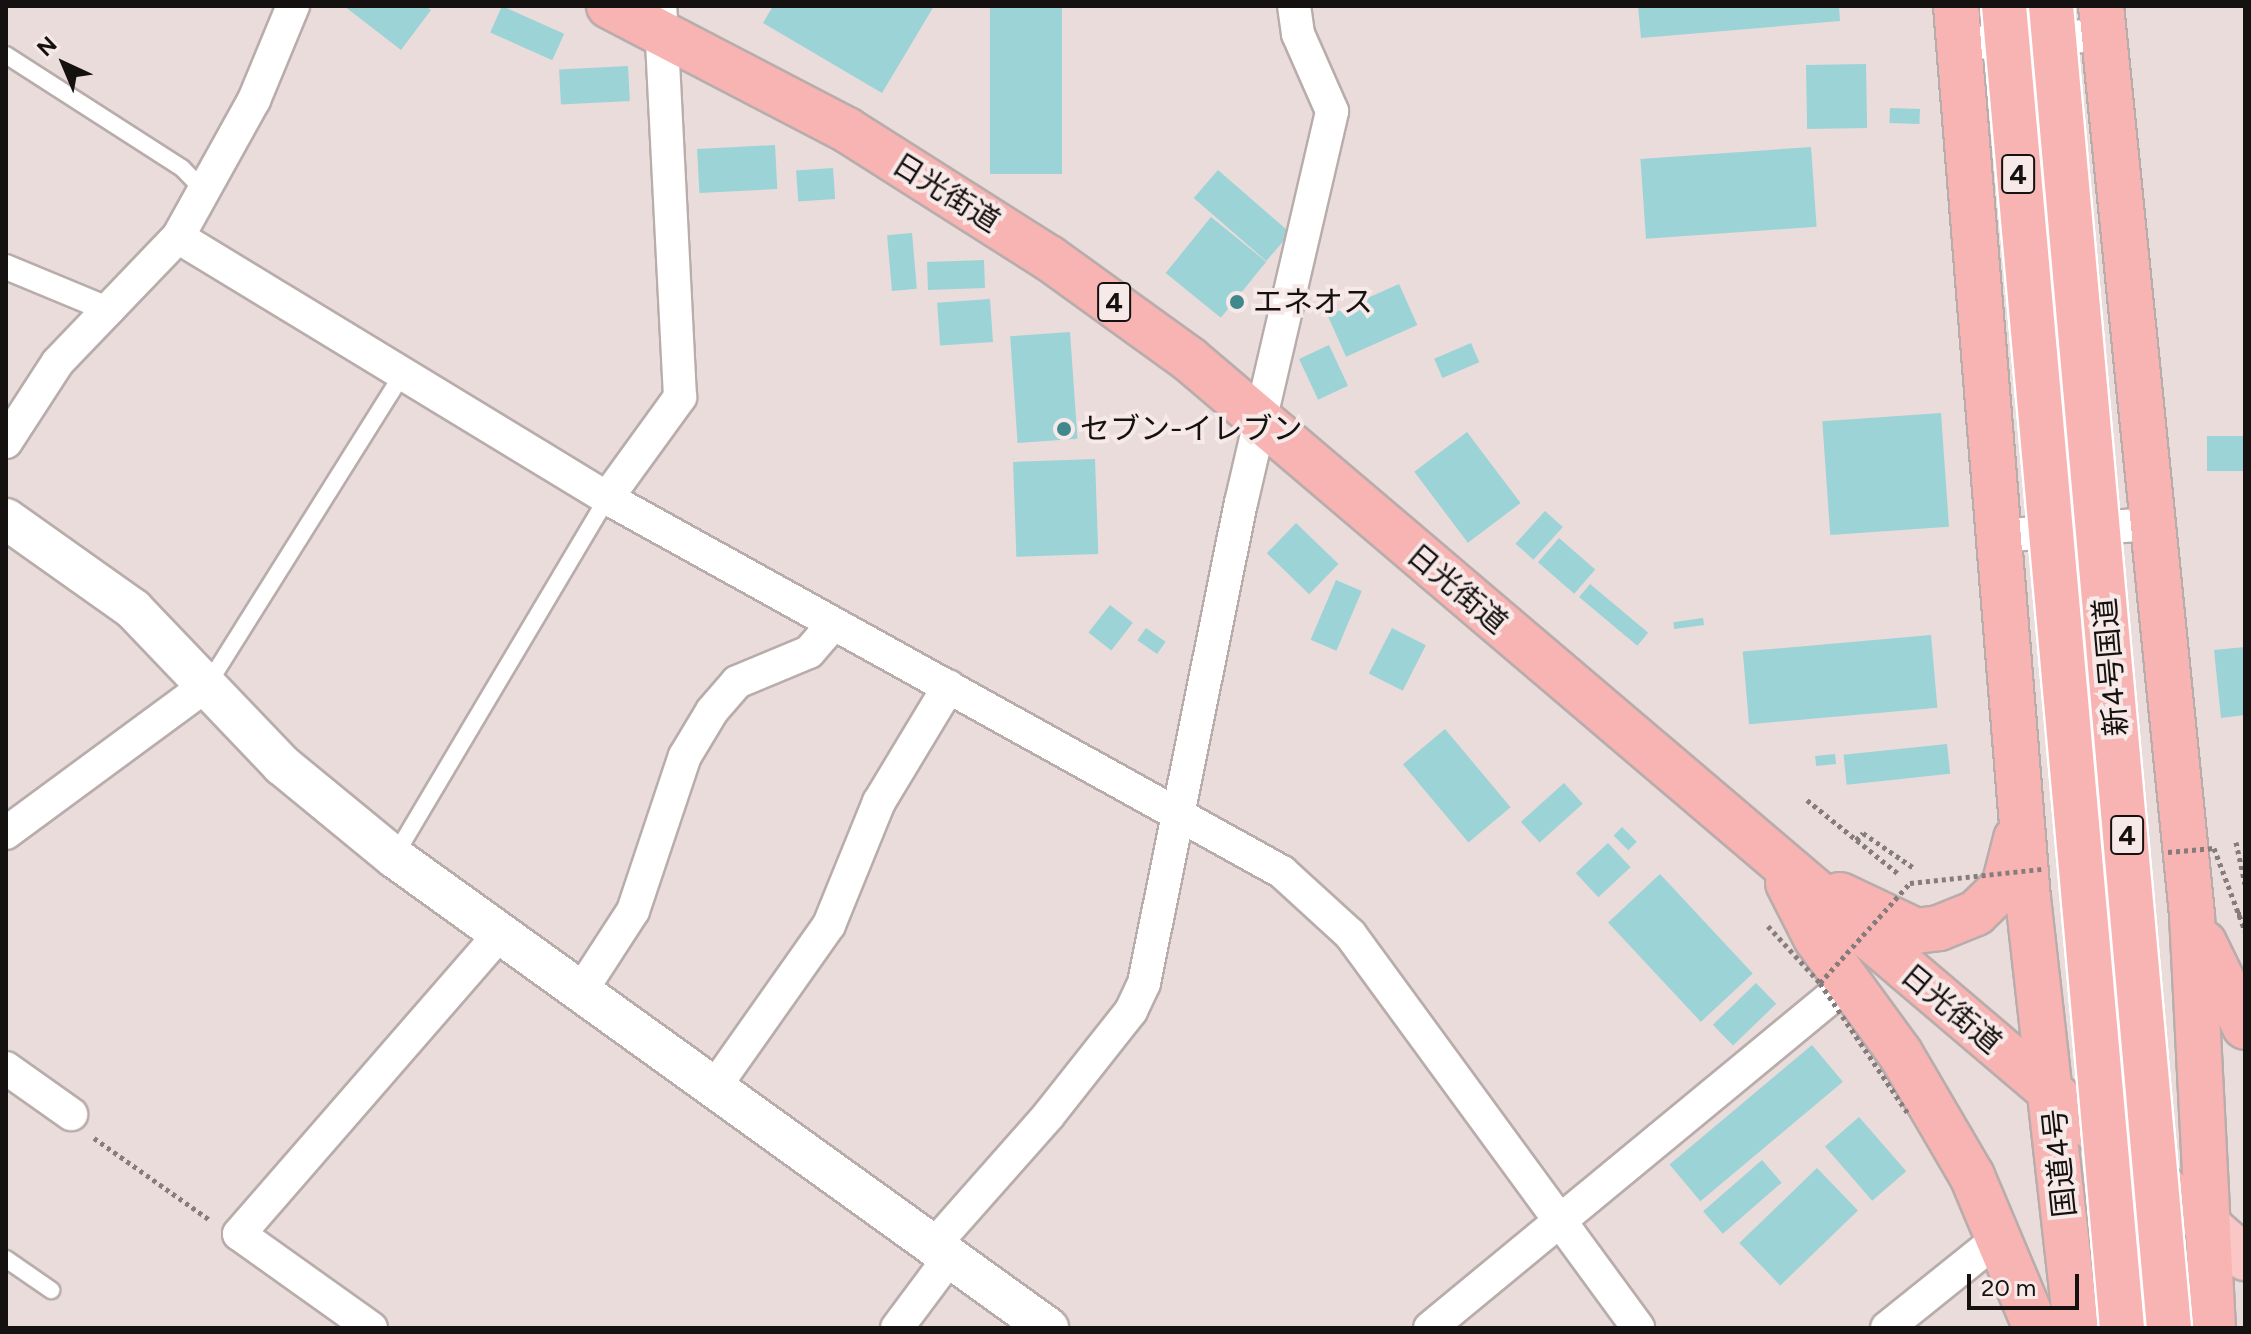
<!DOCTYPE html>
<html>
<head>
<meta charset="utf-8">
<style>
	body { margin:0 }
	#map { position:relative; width:2251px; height:1334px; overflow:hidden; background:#e9dcdb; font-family:Figtree,"Noto Sans JP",sans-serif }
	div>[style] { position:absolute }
	.building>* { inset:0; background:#9cd3d7; transform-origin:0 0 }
	.path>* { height:5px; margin-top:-2.5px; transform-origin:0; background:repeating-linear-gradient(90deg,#857c7b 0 4px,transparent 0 8px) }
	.roads { filter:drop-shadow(2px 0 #b9adac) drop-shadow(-2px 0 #b9adac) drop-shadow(0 2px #b9adac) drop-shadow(0 -2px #b9adac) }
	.service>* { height:16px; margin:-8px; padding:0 8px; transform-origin:8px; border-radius:8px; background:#fff }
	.pedestrian>* { height:24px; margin:-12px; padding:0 12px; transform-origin:12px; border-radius:12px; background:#fff }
	.minor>* { height:32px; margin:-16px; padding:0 16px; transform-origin:16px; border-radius:16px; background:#fff }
	.tertiary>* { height:40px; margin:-20px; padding:0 20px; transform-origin:20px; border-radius:20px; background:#fff }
	.primary>* { height:44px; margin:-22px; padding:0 22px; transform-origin:22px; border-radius:22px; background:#fac7c6 }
	.trunk>* { height:44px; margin:-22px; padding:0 22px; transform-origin:22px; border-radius:22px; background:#f8b4b3 }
	.path-bridge>* { height:5px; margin-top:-2.5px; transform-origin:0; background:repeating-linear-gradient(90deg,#857c7b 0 4px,transparent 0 8px) }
	.bridges { filter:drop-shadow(2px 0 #fff) drop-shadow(-2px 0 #fff) drop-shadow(0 2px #fff) drop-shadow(0 -2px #fff) }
	.trunk-bridge>* { height:44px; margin:-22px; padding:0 22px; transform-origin:22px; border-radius:22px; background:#f8b4b3 }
	.dots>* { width:22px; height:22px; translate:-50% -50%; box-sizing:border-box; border:4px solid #f6e9e8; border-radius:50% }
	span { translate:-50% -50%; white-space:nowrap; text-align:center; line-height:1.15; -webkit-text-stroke:8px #f6e9e8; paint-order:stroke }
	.shield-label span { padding:2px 6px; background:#f6e9e8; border:2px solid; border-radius:6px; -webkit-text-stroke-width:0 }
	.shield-label { font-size:28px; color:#151110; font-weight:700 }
	.street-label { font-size:30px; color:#151110 }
	.poi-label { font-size:30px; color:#151110 }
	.left { translate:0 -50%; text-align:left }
	.frame { position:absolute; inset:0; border:8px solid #151110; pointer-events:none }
	.north { position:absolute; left:24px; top:24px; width:80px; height:80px; -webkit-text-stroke:6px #f6e9e8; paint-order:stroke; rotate:316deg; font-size:22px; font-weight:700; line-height:32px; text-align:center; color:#151110 }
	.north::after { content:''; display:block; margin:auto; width:28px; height:36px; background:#151110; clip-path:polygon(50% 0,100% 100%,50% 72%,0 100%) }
	.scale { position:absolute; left:1967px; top:1274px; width:112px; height:36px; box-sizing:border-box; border:4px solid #151110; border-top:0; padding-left:10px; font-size:24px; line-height:28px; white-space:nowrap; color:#151110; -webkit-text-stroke:6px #f6e9e8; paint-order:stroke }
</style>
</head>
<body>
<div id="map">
	<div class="building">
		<div style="clip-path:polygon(344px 6px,425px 6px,431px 10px,401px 50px)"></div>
		<div style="left:502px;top:6px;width:68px;height:29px;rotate:24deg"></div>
		<div style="clip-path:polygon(773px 6px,934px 6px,882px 93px,763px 23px)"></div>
		<div style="left:990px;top:6px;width:72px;height:168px"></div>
		<div style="clip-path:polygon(1638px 6px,1839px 6px,1840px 21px,1641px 38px)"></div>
		<div style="left:1866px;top:64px;width:64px;height:60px;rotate:89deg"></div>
		<div style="left:628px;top:66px;width:35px;height:69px;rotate:87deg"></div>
		<div style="left:1890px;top:108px;width:30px;height:15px;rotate:2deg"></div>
		<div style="left:775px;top:145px;width:44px;height:78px;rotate:87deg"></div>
		<div style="left:1811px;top:147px;width:80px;height:171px;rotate:86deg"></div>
		<div style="left:833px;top:168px;width:31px;height:37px;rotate:86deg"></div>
		<div style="left:1218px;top:170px;width:96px;height:37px;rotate:41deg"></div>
		<div style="left:1211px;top:217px;width:71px;height:72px;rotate:39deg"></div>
		<div style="left:912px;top:233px;width:56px;height:25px;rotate:85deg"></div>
		<div style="left:984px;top:260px;width:28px;height:57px;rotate:88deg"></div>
		<div style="left:1399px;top:284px;width:45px;height:78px;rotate:66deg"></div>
		<div style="left:990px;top:299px;width:43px;height:53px;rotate:86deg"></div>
		<div style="left:1070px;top:332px;width:107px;height:60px;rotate:86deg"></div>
		<div style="left:1471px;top:343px;width:21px;height:40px;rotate:67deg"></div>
		<div style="left:1329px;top:345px;width:45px;height:33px;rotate:65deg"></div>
		<div style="left:1941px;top:413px;width:114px;height:119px;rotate:86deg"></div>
		<div style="left:1467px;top:432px;width:89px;height:66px;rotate:53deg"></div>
		<div style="left:2245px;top:436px;width:35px;height:38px;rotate:90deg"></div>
		<div style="left:1095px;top:459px;width:95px;height:82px;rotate:88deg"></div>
		<div style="left:1545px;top:511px;width:24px;height:44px;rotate:42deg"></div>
		<div style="left:1296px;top:523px;width:59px;height:42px;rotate:44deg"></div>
		<div style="left:1559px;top:538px;width:48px;height:32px;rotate:41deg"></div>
		<div style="left:1336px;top:580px;width:28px;height:65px;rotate:23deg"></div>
		<div style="left:1590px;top:584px;width:76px;height:17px;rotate:40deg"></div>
		<div style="left:1110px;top:605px;width:29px;height:35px;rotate:38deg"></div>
		<div style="left:1703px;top:618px;width:7px;height:30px;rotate:82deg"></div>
		<div style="left:1146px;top:628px;width:24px;height:15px;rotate:35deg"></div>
		<div style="left:1392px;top:628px;width:38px;height:51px;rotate:27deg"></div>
		<div style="left:1931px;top:635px;width:73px;height:189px;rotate:85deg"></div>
		<div style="clip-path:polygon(2245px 647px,2245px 715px,2221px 718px,2214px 650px)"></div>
		<div style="left:1445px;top:729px;width:102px;height:55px;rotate:50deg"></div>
		<div style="left:1947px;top:744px;width:30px;height:104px;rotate:84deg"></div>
		<div style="left:1835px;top:754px;width:10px;height:20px;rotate:84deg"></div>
		<div style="left:1564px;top:783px;width:28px;height:58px;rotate:48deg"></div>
		<div style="left:1622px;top:827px;width:21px;height:12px;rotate:45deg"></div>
		<div style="left:1608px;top:843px;width:33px;height:44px;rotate:47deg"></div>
		<div style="left:1660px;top:874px;width:136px;height:71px;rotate:47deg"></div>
		<div style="left:1756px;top:983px;width:29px;height:60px;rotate:46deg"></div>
		<div style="left:1812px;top:1045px;width:48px;height:186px;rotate:50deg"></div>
		<div style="left:1859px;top:1117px;width:72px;height:45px;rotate:49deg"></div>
		<div style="left:1762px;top:1160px;width:30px;height:78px;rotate:49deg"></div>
		<div style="left:1817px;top:1168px;width:59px;height:108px;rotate:46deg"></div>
	</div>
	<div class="path">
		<div style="left:1807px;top:800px;width:119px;rotate:38.9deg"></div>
		<div style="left:1856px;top:840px;width:10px;rotate:-45deg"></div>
		<div style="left:1863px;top:833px;width:62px;rotate:34.5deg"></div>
		<div style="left:2236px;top:842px;width:43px;rotate:77.9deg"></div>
		<div style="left:2237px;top:914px;width:8px"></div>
		<div style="left:94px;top:1138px;width:142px;rotate:35.3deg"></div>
	</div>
	<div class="roads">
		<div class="service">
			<div style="left:6px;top:55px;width:209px;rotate:32.7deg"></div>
			<div style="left:182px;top:168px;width:33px;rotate:46deg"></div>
			<div style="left:208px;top:684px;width:369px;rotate:-57.9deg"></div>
			<div style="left:394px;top:857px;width:417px;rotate:-59.3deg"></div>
			<div style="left:6px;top:1259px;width:55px;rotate:34.6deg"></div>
		</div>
		<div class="pedestrian">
			<div style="left:6px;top:267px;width:115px;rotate:22.5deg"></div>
		</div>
		<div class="minor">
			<div style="left:1959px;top:44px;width:145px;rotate:-3.6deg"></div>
			<div style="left:178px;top:237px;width:502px;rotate:31.32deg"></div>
			<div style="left:607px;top:498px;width:772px;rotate:28.99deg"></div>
			<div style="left:1282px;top:872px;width:92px;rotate:42.4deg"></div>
			<div style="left:1350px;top:934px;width:488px;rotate:53.8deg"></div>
			<div style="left:6px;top:442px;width:95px;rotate:-57deg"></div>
			<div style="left:58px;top:362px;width:173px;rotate:-46.2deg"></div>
			<div style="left:178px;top:237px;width:157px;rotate:-61deg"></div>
			<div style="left:254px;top:100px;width:102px;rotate:-67.5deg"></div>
			<div style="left:607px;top:498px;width:125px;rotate:-54.1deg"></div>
			<div style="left:680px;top:397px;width:392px;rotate:-92.9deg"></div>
			<div style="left:1999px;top:536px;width:150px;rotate:-4.6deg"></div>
			<div style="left:6px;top:833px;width:251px;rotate:-36.4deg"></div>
			<div style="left:581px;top:991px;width:95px;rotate:-57deg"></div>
			<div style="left:633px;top:911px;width:163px;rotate:-71.5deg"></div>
			<div style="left:685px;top:756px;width:52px;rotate:-59deg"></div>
			<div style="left:712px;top:711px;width:38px;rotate:-49deg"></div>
			<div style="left:737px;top:682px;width:78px;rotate:-22.6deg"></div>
			<div style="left:809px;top:652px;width:35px;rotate:-49deg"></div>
			<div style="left:6px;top:1068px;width:80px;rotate:35.3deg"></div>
			<div style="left:714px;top:1088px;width:199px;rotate:-54.8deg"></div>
			<div style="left:829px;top:925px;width:133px;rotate:-67.9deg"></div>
			<div style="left:879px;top:802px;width:135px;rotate:-58.9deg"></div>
			<div style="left:934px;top:1245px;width:172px;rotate:-48.5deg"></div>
			<div style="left:1048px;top:1116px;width:134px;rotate:-51.7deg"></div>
			<div style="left:1131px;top:1011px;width:31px;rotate:-65deg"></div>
			<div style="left:1144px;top:983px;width:490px;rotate:-78.6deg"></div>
			<div style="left:1241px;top:503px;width:402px;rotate:-76.9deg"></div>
			<div style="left:1332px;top:111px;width:84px;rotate:-113.8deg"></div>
			<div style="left:1298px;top:34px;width:28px;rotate:-98deg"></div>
			<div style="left:371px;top:1328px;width:162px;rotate:-144.5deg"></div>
			<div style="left:239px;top:1234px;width:398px;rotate:-49deg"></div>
			<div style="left:897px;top:1328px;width:89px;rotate:-53.3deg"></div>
			<div style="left:1430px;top:1328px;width:541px;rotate:-39.52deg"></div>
			<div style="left:1887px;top:1328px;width:145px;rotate:-38.8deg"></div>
		</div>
		<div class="tertiary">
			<div style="left:6px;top:519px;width:156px;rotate:35.3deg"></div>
			<div style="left:133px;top:609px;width:216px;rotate:46.3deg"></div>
			<div style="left:282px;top:765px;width:145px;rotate:39.4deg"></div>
			<div style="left:394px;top:857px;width:806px;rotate:35.76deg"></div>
		</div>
		<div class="primary">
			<div style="left:2204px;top:1222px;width:55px;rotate:41.3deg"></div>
		</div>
		<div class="trunk">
			<div style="left:609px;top:6px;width:268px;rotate:27.5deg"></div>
			<div style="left:847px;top:130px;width:239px;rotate:32.4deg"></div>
			<div style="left:1049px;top:258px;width:173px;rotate:35.8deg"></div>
			<div style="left:1189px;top:359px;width:1332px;rotate:40.37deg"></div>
			<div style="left:1956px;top:6px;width:895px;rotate:85.39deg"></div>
			<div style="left:2028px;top:898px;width:433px;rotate:83.6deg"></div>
			<div style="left:2101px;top:6px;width:914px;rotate:84.28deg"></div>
			<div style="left:2192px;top:915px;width:414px;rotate:87.1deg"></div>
			<div style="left:1788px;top:883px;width:62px;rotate:63deg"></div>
			<div style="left:1816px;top:938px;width:142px;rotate:53.9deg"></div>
			<div style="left:1900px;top:1053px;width:143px;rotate:59.7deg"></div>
			<div style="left:1972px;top:1176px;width:165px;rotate:67.2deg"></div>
			<div style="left:1840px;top:895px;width:84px;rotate:25.3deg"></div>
			<div style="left:1916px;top:931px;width:23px;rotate:-7deg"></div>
			<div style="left:1939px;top:928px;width:40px;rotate:-22deg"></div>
			<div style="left:1976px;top:913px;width:39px;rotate:-44deg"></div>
			<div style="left:2004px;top:886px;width:49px;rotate:-75.7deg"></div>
			<div style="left:2204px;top:943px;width:93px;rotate:64deg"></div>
		</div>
	</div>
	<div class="path-bridge">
		<div style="left:2168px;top:852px;width:46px;rotate:-5deg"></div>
		<div style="left:2214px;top:848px;width:89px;rotate:69.5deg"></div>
		<div style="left:1768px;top:926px;width:77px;rotate:47.6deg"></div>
		<div style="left:1820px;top:983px;width:159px;rotate:56deg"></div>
		<div style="left:1820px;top:983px;width:135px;rotate:-48deg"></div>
		<div style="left:1910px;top:883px;width:133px;rotate:-6.1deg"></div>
	</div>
	<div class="bridges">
		<div class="trunk-bridge">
			<div style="left:2004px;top:6px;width:1327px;rotate:84.9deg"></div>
			<div style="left:2051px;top:6px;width:1327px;rotate:84.9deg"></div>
		</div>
	</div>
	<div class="dots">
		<div style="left:1237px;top:302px;background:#40888d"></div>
		<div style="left:1064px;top:429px;background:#40888d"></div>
	</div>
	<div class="shield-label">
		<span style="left:2018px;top:174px">4</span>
		<span style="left:1114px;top:302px">4</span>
		<span style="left:2127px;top:835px">4</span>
	</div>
	<div class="street-label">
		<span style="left:946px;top:193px;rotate:32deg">日光街道</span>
		<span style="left:1457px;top:589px;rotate:40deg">日光街道</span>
		<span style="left:2111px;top:667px;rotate:-95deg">新4号国道</span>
		<span style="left:1951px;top:1009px;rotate:40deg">日光街道</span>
		<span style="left:2060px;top:1163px;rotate:-96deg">国道4号</span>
	</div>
	<div class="poi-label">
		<span class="left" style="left:1253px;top:302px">エネオス</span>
		<span class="left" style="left:1080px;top:429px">セブン-イレブン</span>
	</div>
	<div class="frame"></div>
	<div class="north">N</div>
	<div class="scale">20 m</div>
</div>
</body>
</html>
